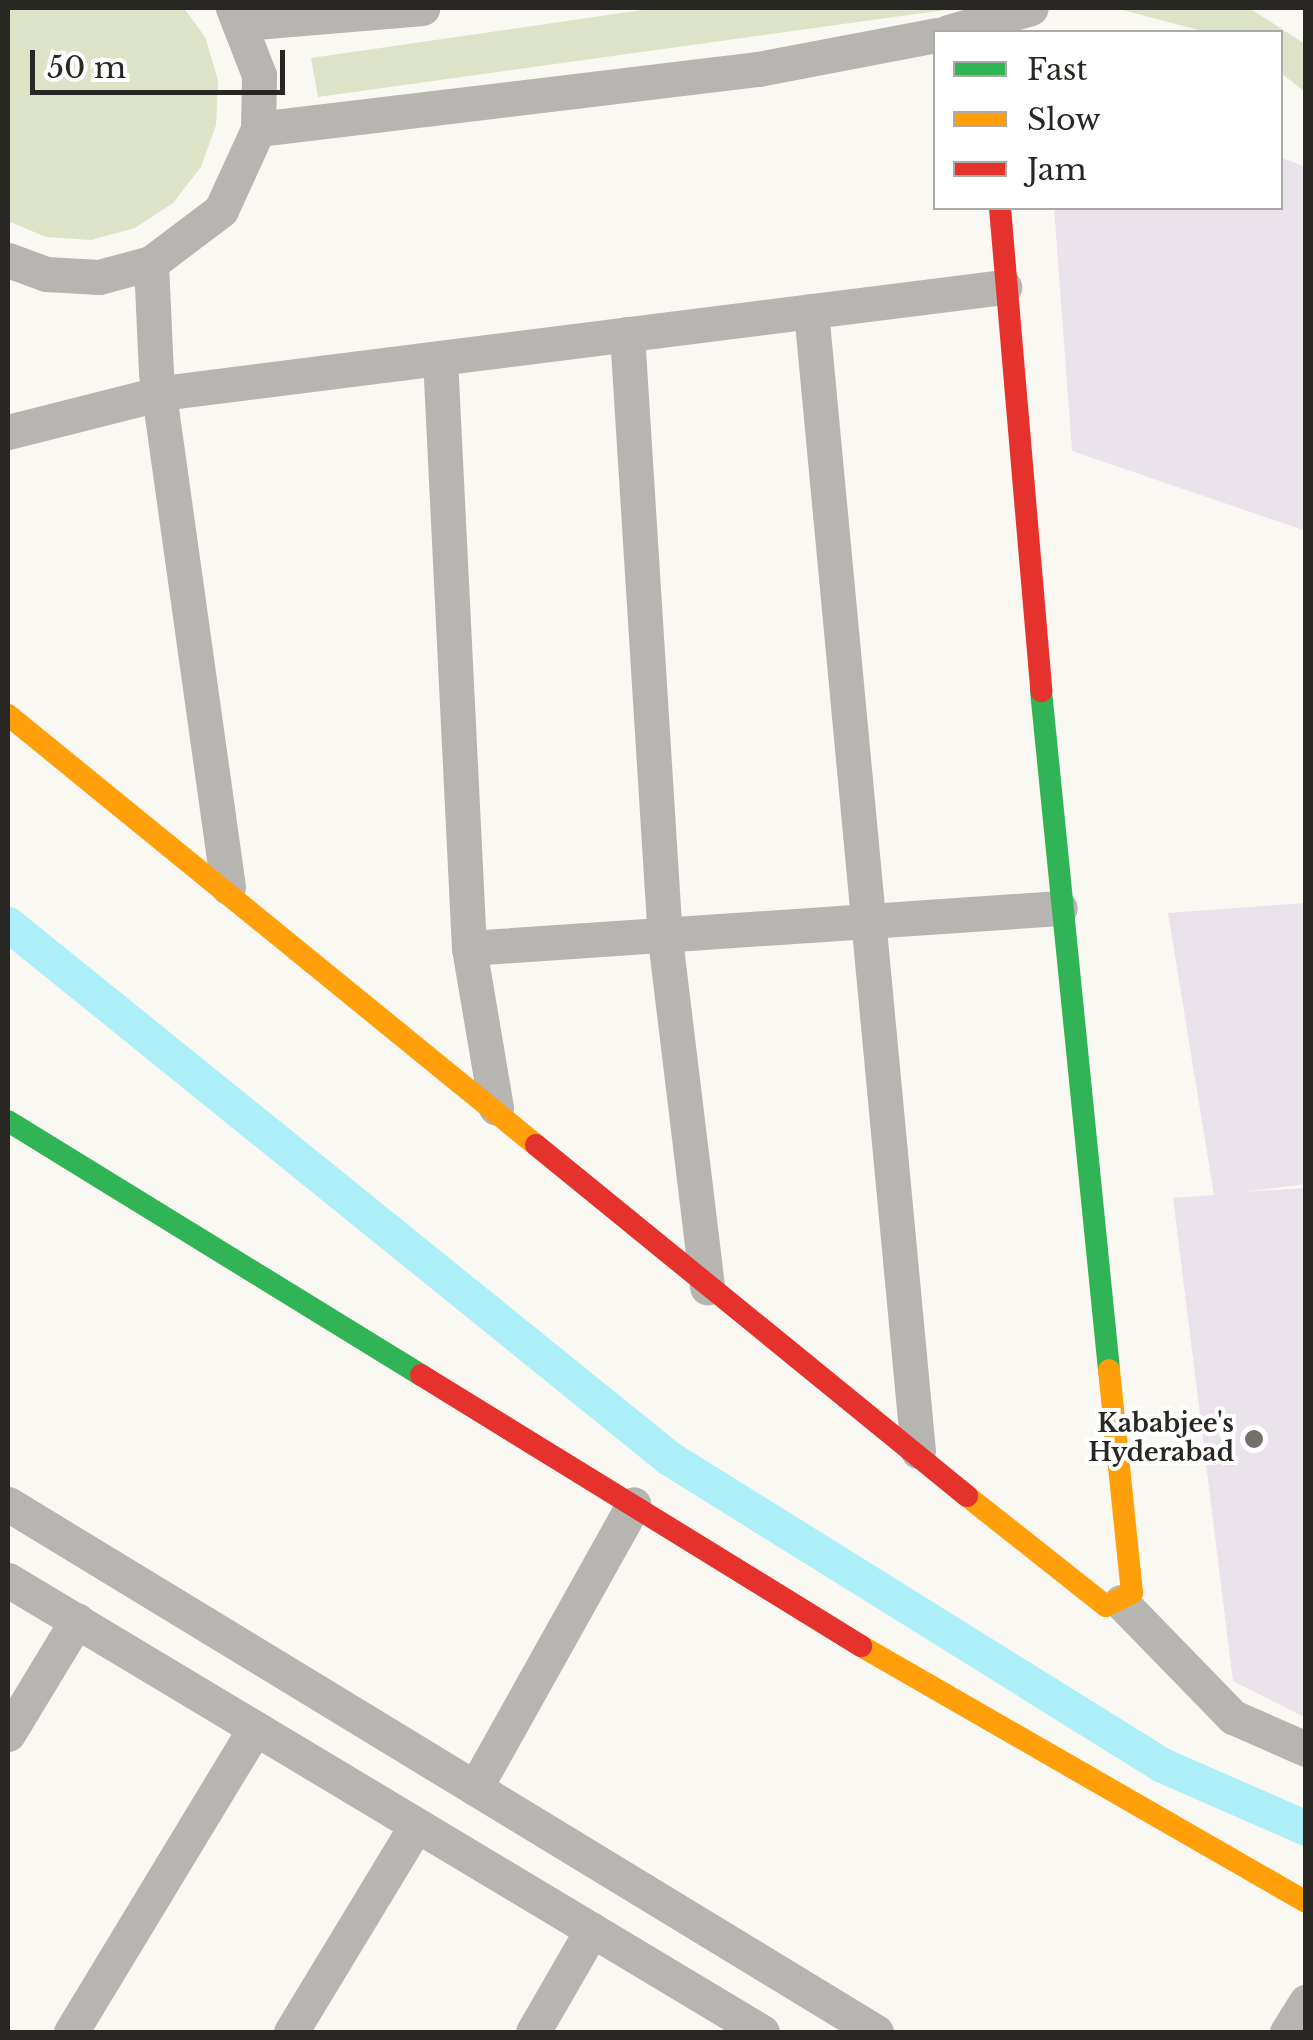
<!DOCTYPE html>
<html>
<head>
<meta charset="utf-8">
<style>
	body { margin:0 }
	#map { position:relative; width:1313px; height:2040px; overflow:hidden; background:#faf8f2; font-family:"Libre Baskerville",serif }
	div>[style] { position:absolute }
	.green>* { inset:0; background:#dde3c7 }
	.canal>* { height:35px; margin:-17.5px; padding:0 17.5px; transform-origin:17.5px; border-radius:17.5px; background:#aceff8 }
	.building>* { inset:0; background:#ebe3eb }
	.street>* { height:35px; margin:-17.5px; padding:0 17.5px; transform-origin:17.5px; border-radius:17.5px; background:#b6b5b2 }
	.fast>* { height:22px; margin:-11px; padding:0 11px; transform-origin:11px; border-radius:11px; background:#30b455 }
	.slow>* { height:22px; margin:-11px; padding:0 11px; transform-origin:11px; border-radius:11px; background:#ff9f0a }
	.jam>* { height:22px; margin:-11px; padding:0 11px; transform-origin:11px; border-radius:11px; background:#e5322d }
	.dots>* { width:28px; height:28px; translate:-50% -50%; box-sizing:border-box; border:5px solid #fff; border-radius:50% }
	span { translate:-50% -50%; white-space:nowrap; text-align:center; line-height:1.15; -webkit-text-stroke:8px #fff; paint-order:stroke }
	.poi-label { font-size:25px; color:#292723; font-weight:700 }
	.right { translate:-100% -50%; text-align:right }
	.frame { position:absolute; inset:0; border:10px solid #292723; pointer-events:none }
	.legend { position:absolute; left:933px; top:30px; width:350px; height:180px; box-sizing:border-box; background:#fff; border:2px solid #a9a9a7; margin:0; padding:12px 18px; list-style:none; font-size:30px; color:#292723 }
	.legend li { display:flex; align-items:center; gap:20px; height:50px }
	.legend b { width:50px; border:2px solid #a9a9a7 }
	.scale { position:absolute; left:30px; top:50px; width:255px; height:45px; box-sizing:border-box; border:5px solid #292723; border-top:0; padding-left:12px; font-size:30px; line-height:35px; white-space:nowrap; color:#292723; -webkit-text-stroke:8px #fff; paint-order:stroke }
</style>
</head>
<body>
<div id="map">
	<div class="green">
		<div style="clip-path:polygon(8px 8px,184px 8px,205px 37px,218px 80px,216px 125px,201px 167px,173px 203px,135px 228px,91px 240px,46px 237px,8px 221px)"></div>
		<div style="clip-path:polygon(656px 8px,959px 8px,318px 97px,311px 58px)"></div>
		<div style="clip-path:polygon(1115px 8px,1249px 8px,1305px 44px,1305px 92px,1281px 73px,1280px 32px,1206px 32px)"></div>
	</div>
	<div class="canal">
		<div style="left:8px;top:924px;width:850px;rotate:38.93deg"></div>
		<div style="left:669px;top:1458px;width:581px;rotate:31.91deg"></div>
		<div style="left:1162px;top:1765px;width:157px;rotate:23.6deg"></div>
	</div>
	<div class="building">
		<div style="clip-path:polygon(1280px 157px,1306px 167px,1306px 531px,1072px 451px,1054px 208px,1280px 208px)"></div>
		<div style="clip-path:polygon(1306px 903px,1306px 1184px,1241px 1192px,1306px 1188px,1306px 1718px,1233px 1681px,1173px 1198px,1214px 1195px,1168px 913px)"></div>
	</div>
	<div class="street">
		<div style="left:244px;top:23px;width:179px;rotate:-4.8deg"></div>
		<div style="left:948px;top:32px;width:86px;rotate:-16.1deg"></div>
		<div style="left:258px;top:129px;width:504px;rotate:-6.84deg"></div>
		<div style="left:758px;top:69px;width:181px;rotate:-10.8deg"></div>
		<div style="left:8px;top:260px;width:40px;rotate:20.2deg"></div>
		<div style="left:46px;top:274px;width:53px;rotate:3.2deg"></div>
		<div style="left:99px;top:277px;width:54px;rotate:-15.1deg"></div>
		<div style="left:151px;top:263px;width:88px;rotate:-37.1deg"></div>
		<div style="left:221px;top:210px;width:89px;rotate:-65.4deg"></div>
		<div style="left:258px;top:129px;width:54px;rotate:-88.9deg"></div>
		<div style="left:259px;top:75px;width:72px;rotate:-111.2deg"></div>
		<div style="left:151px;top:263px;width:110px;rotate:87.4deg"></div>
		<div style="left:156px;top:373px;width:519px;rotate:82.03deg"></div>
		<div style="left:811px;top:311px;width:1145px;rotate:84.64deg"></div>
		<div style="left:627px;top:334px;width:606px;rotate:86.41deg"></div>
		<div style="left:665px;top:939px;width:351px;rotate:83.1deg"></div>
		<div style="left:440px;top:358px;width:591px;rotate:87.19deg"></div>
		<div style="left:469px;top:948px;width:162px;rotate:80.4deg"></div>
		<div style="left:8px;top:432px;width:159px;rotate:-14.2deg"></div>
		<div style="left:162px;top:393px;width:849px;rotate:-7.18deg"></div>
		<div style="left:469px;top:948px;width:592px;rotate:-3.87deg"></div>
		<div style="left:8px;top:1504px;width:1016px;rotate:31.31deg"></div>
		<div style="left:8px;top:1580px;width:879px;rotate:30.94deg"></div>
		<div style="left:1121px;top:1602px;width:161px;rotate:45.8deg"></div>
		<div style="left:1233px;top:1717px;width:80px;rotate:23.7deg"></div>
		<div style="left:8px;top:1734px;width:133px;rotate:-58.8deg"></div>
		<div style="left:475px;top:1788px;width:325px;rotate:-60.8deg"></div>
		<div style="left:71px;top:2032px;width:355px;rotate:-58.8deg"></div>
		<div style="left:291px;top:2032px;width:240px;rotate:-58.8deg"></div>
		<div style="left:533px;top:2032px;width:118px;rotate:-60deg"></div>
		<div style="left:1287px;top:2032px;width:36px;rotate:-58deg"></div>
	</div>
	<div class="fast">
		<div style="left:1041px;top:691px;width:682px;rotate:84.28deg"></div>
		<div style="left:8px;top:1121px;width:485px;rotate:31.6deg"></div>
	</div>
	<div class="slow">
		<div style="left:8px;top:715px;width:681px;rotate:39.16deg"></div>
		<div style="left:967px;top:1496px;width:177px;rotate:38.4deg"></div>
		<div style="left:1106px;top:1606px;width:29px;rotate:-27deg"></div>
		<div style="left:1132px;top:1593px;width:224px;rotate:-95.9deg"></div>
		<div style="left:861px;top:1646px;width:513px;rotate:29.91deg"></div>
	</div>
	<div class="jam">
		<div style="left:1000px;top:208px;width:485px;rotate:85.1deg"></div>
		<div style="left:536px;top:1145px;width:556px;rotate:39.16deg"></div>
		<div style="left:421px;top:1375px;width:517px;rotate:31.63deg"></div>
	</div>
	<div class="dots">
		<div style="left:1254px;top:1439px;background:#72706b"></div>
	</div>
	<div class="poi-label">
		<span class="right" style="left:1234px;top:1439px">Kababjee's<br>Hyderabad</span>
	</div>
	<div class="frame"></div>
	<ul class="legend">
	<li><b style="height:12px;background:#30b455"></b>Fast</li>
	<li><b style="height:12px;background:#ff9f0a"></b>Slow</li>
	<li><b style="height:12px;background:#e5322d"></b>Jam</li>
	</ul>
	<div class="scale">50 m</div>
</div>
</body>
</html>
